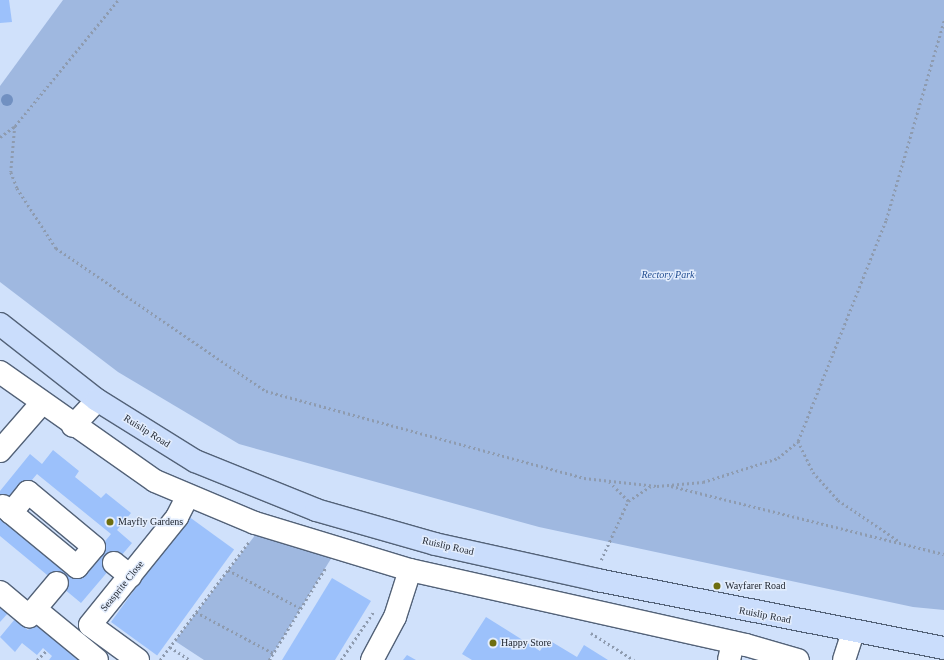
<!DOCTYPE html>
<html>
<head>
<meta charset="utf-8">
<style>
	body { margin:0 }
	#map { position:relative; width:944px; height:660px; overflow:hidden; background:#d0e1fb; font-family:Georgia,serif }
	div>[style] { position:absolute }
	.green>* { inset:0; background:#9fb8e0 }
	.building>* { inset:0; background:#9cc1fb; transform-origin:0 0 }
	.path>* { height:2.5px; margin-top:-1.25px; transform-origin:0; background:repeating-linear-gradient(90deg,#8e9baf 0 2px,transparent 0 5px) }
	.roads { filter:drop-shadow(1px 0 #536278) drop-shadow(-1px 0 #536278) drop-shadow(0 1px #536278) drop-shadow(0 -1px #536278) }
	.minor>* { height:22px; margin:-11px; padding:0 11px; transform-origin:11px; border-radius:11px; background:#fff }
	.major>* { height:22px; margin:-11px; padding:0 11px; transform-origin:11px; border-radius:11px; background:#caddfc }
	.trees>* { width:12px; height:12px; margin:-6px; border-radius:50%; background:#7190c1 }
	.dots>* { width:11px; height:11px; translate:-50% -50%; box-sizing:border-box; border:2px solid #e3edfd; border-radius:50% }
	span { translate:-50% -50%; white-space:nowrap; text-align:center; line-height:1.15; -webkit-text-stroke:3px #e3edfd; paint-order:stroke }
	.park-label { font-size:10px; color:#234e91; font-style:italic }
	.street-label { font-size:10px; color:#1c222c }
	.poi-label { font-size:10px; color:#1c222c }
	.left { translate:0 -50%; text-align:left }
</style>
</head>
<body>
<div id="map">
	<div class="green">
		<div style="clip-path:polygon(63px 0,944px 0,944px 610px,913px 607px,539px 527px,239px 444px,118px 372px,0 282px,0 86px)"></div>
		<div style="clip-path:polygon(259px 530px,332px 557px,269px 660px,204px 660px,175px 641px)"></div>
	</div>
	<div class="building">
		<div style="clip-path:polygon(0 0,9px 0,12px 22px,0 23px)"></div>
		<div style="clip-path:polygon(evenodd,53px 450px,79px 471px,75px 477px,101px 498px,106px 493px,131px 513px,117px 530px,132px 543px,81px 603px,0 536px,0 491px,30px 454px,42px 464px,53px 450px,37px 474px,111px 534px,79px 573px,9px 507px,37px 474px)"></div>
		<div style="left:188px;top:516px;width:57px;height:131px;rotate:36deg"></div>
		<div style="clip-path:polygon(332px 578px,371px 601px,335px 660px,282px 660px)"></div>
		<div style="clip-path:polygon(0 604px,9px 612px,0 622px)"></div>
		<div style="clip-path:polygon(486px 617px,540px 651px,547px 639px,577px 657px,584px 645px,608px 660px,472px 660px,462px 654px)"></div>
		<div style="clip-path:polygon(15px 619px,28px 630px,35px 622px,80px 660px,49px 660px,52px 656px,43px 648px,37px 655px,22px 643px,15px 652px,0 637px)"></div>
		<div style="clip-path:polygon(407px 655px,416px 660px,403px 660px)"></div>
	</div>
	<div class="path">
		<div style="left:15px;top:126px;width:46px;rotate:95deg"></div>
		<div style="left:11px;top:172px;width:17px;rotate:69deg"></div>
		<div style="left:17px;top:188px;width:72px;rotate:57deg"></div>
		<div style="left:56px;top:248px;width:254px;rotate:34.3deg"></div>
		<div style="left:266px;top:391px;width:330px;rotate:15.3deg"></div>
		<div style="left:584px;top:478px;width:73px;rotate:6.3deg"></div>
		<div style="left:657px;top:486px;width:46px;rotate:-5deg"></div>
		<div style="left:703px;top:482px;width:79px;rotate:-17.7deg"></div>
		<div style="left:778px;top:458px;width:26px;rotate:-40deg"></div>
		<div style="left:798px;top:441px;width:238px;rotate:-68.3deg"></div>
		<div style="left:886px;top:220px;width:208px;rotate:-73.8deg"></div>
		<div style="left:0;top:137px;width:19px;rotate:-36deg"></div>
		<div style="left:15px;top:126px;width:163px;rotate:-50.7deg"></div>
		<div style="left:798px;top:441px;width:34px;rotate:64deg"></div>
		<div style="left:813px;top:472px;width:38px;rotate:48deg"></div>
		<div style="left:838px;top:500px;width:73px;rotate:33.9deg"></div>
		<div style="left:671px;top:486px;width:281px;rotate:14deg"></div>
		<div style="left:628px;top:501px;width:27px;rotate:-33deg"></div>
		<div style="left:601px;top:560px;width:65px;rotate:-65.4deg"></div>
		<div style="left:628px;top:501px;width:28px;rotate:-135deg"></div>
		<div style="left:228px;top:570px;width:81px;rotate:27.8deg"></div>
		<div style="left:196px;top:612px;width:87px;rotate:28deg"></div>
		<div style="left:591px;top:633px;width:51px;rotate:32.1deg"></div>
		<div style="left:170px;top:647px;width:24px;rotate:33deg"></div>
		<div style="left:37px;top:660px;width:13px;rotate:-45deg"></div>
		<div style="left:160px;top:660px;width:148px;rotate:-53deg"></div>
		<div style="left:269px;top:660px;width:109px;rotate:-58.5deg"></div>
		<div style="left:341px;top:660px;width:59px;rotate:-56deg"></div>
	</div>
	<div class="roads">
		<div class="minor">
			<div style="left:0;top:372px;width:189px;rotate:35.1deg"></div>
			<div style="left:155px;top:481px;width:108px;rotate:22.8deg"></div>
			<div style="left:255px;top:523px;width:162px;rotate:16.9deg"></div>
			<div style="left:410px;top:570px;width:344px;rotate:12.6deg"></div>
			<div style="left:746px;top:645px;width:54px;rotate:16.1deg"></div>
			<div style="left:73px;top:426px;width:35px;rotate:-47deg"></div>
			<div style="left:0;top:451px;width:62px;rotate:-48.9deg"></div>
			<div style="left:3px;top:506px;width:96px;rotate:39.5deg"></div>
			<div style="left:77px;top:567px;width:26px;rotate:-50deg"></div>
			<div style="left:94px;top:547px;width:86px;rotate:-140.2deg"></div>
			<div style="left:28px;top:492px;width:27px;rotate:129deg"></div>
			<div style="left:114px;top:563px;width:21px;rotate:39deg"></div>
			<div style="left:0;top:592px;width:38px;rotate:40deg"></div>
			<div style="left:29px;top:616px;width:9px;rotate:-49deg"></div>
			<div style="left:35px;top:609px;width:80px;rotate:39.4deg"></div>
			<div style="left:35px;top:609px;width:34px;rotate:-50deg"></div>
			<div style="left:138px;top:660px;width:59px;rotate:-143.9deg"></div>
			<div style="left:90px;top:625px;width:139px;rotate:-51.1deg"></div>
			<div style="left:177px;top:517px;width:22px;rotate:-63deg"></div>
			<div style="left:372px;top:660px;width:49px;rotate:-61.9deg"></div>
			<div style="left:395px;top:617px;width:49px;rotate:-72.3deg"></div>
			<div style="left:729px;top:660px;width:18px;rotate:-77deg"></div>
			<div style="left:844px;top:660px;width:29px;rotate:-72deg"></div>
		</div>
		<div class="major">
			<div style="left:0;top:324px;width:123px;rotate:38.1deg"></div>
			<div style="left:97px;top:400px;width:115px;rotate:31.9deg"></div>
			<div style="left:195px;top:461px;width:131px;rotate:22deg"></div>
			<div style="left:316px;top:510px;width:124px;rotate:15.9deg"></div>
			<div style="left:435px;top:544px;width:166px;rotate:12.5deg"></div>
			<div style="left:597px;top:580px;width:354px;rotate:11.1deg"></div>
		</div>
	</div>
	<div class="trees">
		<div style="left:7px;top:100px"></div>
	</div>
	<div class="dots">
		<div style="left:110px;top:522px;background:#6e6e0f"></div>
		<div style="left:717px;top:586px;background:#6e6e0f"></div>
		<div style="left:493px;top:643px;background:#6e6e0f"></div>
	</div>
	<div class="park-label">
		<span style="left:668px;top:275px">Rectory Park</span>
	</div>
	<div class="street-label">
		<span style="left:147px;top:431px;rotate:32deg">Ruislip Road</span>
		<span style="left:448px;top:546px;rotate:13deg">Ruislip Road</span>
		<span style="left:122px;top:586px;rotate:-51deg">Seasprite Close</span>
		<span style="left:765px;top:615px;rotate:11deg">Ruislip Road</span>
	</div>
	<div class="poi-label">
		<span class="left" style="left:118px;top:522px">Mayfly Gardens</span>
		<span class="left" style="left:725px;top:586px">Wayfarer Road</span>
		<span class="left" style="left:501px;top:643px">Happy Store</span>
	</div>
</div>
</body>
</html>
